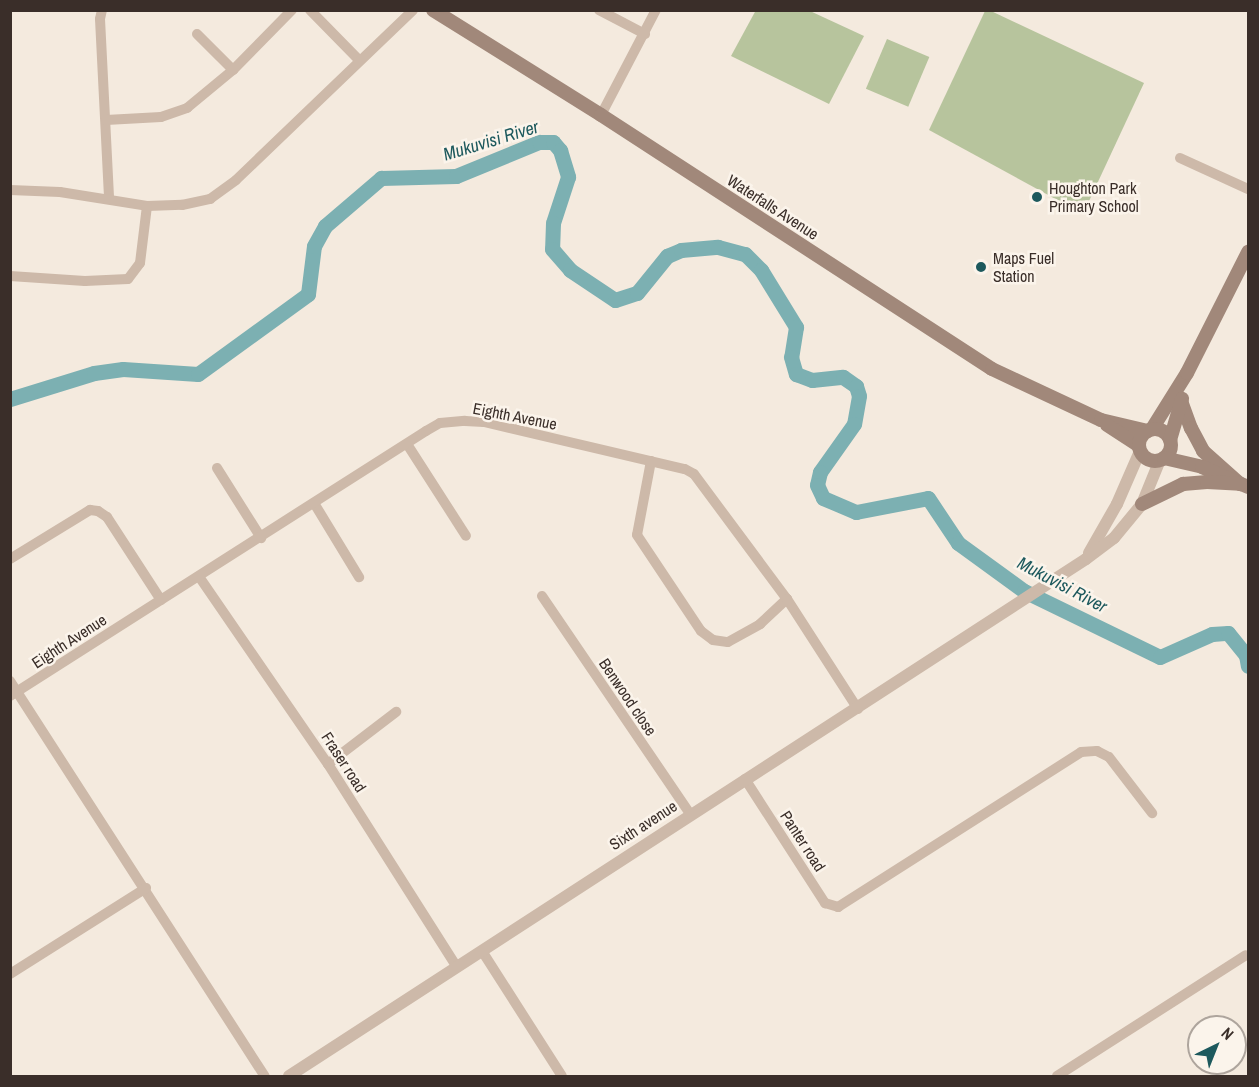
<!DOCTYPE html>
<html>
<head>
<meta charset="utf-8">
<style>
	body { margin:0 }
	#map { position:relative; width:1259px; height:1087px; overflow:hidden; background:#f4eade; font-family:"Archivo Narrow",sans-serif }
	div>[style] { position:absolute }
	.green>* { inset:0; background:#b7c49d; transform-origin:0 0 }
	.river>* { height:15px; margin:-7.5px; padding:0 7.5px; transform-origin:7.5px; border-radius:7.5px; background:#7cb0b2 }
	.minor>* { height:10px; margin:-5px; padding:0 5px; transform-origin:5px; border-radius:5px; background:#cdb9a9 }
	.tertiary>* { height:12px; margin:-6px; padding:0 6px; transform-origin:6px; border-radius:6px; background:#cdb9a9 }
	.secondary>* { height:14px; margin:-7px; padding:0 7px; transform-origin:7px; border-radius:7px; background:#a1887a }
	.secondary>.ring { margin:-7px; padding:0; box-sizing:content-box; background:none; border:14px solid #a1887a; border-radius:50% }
	.dots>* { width:16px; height:16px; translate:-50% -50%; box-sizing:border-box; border:3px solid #fbf4eb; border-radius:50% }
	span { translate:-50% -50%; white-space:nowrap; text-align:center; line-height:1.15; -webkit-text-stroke:5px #fbf4eb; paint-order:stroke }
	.poi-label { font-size:16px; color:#3a2e29 }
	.left { translate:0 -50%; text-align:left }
	.street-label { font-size:16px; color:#3a2e29 }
	.water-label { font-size:18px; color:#1d595d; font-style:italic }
	.frame { position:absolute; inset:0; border:12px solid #3a2e29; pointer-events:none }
	.north { position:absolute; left:1187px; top:1015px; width:60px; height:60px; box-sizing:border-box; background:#fbf4eb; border:2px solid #aea59d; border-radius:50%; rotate:43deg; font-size:16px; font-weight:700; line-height:24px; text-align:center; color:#3a2e29 }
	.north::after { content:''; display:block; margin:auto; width:21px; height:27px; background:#1d595d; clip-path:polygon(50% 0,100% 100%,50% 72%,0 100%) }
</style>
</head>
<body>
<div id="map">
	<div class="green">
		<div style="clip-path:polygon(756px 10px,810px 11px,864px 36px,829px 104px,731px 56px)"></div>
		<div style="clip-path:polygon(985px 11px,991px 11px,1144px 83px,1083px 214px,929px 130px)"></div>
		<div style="left:887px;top:39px;width:46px;height:54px;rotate:23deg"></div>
	</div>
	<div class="river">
		<div style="left:10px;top:399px;width:88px;rotate:-17.2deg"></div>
		<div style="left:94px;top:373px;width:29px;rotate:-8deg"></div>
		<div style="left:123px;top:369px;width:75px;rotate:3.8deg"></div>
		<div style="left:198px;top:374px;width:136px;rotate:-36deg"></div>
		<div style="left:308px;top:294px;width:48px;rotate:-82.9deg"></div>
		<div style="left:314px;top:246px;width:23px;rotate:-61deg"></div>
		<div style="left:325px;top:226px;width:74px;rotate:-40.6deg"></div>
		<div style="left:381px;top:178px;width:75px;rotate:-1.5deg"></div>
		<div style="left:456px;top:176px;width:90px;rotate:-22.3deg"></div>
		<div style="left:539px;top:142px;width:14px"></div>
		<div style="left:553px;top:142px;width:11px;rotate:49deg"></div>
		<div style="left:560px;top:150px;width:28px;rotate:73deg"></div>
		<div style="left:568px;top:177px;width:48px;rotate:108.1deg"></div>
		<div style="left:553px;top:223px;width:26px;rotate:92deg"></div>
		<div style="left:552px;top:249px;width:28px;rotate:49deg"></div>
		<div style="left:570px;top:270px;width:54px;rotate:33.7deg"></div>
		<div style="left:615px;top:300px;width:23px;rotate:-18deg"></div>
		<div style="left:637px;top:293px;width:48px;rotate:-51deg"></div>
		<div style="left:667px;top:256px;width:15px;rotate:-23deg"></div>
		<div style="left:681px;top:250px;width:37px;rotate:-5deg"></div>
		<div style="left:718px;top:247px;width:28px;rotate:15deg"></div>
		<div style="left:745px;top:254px;width:23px;rotate:45deg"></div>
		<div style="left:761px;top:270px;width:67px;rotate:58.4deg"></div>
		<div style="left:796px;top:327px;width:30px;rotate:99deg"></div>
		<div style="left:791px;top:357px;width:18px;rotate:74deg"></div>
		<div style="left:796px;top:374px;width:17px;rotate:21deg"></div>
		<div style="left:812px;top:380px;width:31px;rotate:-6deg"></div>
		<div style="left:843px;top:377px;width:16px;rotate:35deg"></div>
		<div style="left:856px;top:386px;width:10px;rotate:73deg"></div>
		<div style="left:859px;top:396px;width:28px;rotate:100deg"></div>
		<div style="left:854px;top:424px;width:59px;rotate:125.3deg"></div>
		<div style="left:820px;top:472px;width:13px;rotate:103deg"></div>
		<div style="left:817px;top:485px;width:14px;rotate:65deg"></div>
		<div style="left:823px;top:498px;width:36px;rotate:23deg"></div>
		<div style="left:856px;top:512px;width:73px;rotate:-11deg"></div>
		<div style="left:928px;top:498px;width:54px;rotate:56.3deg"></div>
		<div style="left:958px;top:543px;width:82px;rotate:36deg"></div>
		<div style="left:1024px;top:591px;width:151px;rotate:25.9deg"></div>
		<div style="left:1160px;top:657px;width:57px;rotate:-23.9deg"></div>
		<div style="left:1212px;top:634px;width:16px;rotate:-4deg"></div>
		<div style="left:1228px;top:633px;width:28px;rotate:51deg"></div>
		<div style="left:1246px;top:655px;width:11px;rotate:80deg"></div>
	</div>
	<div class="minor">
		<div style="left:102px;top:10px;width:9px;rotate:103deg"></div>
		<div style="left:100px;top:19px;width:180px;rotate:87.1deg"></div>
		<div style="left:310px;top:10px;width:70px;rotate:45.6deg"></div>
		<div style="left:599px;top:10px;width:52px;rotate:27.6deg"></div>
		<div style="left:197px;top:34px;width:51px;rotate:45deg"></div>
		<div style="left:601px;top:115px;width:119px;rotate:-62.4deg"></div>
		<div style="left:106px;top:120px;width:55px;rotate:-3.1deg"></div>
		<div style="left:161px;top:117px;width:28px;rotate:-19deg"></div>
		<div style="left:187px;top:108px;width:60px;rotate:-39.6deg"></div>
		<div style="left:233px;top:70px;width:84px;rotate:-45.5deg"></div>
		<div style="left:1180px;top:158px;width:75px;rotate:24.5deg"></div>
		<div style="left:10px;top:190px;width:50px;rotate:2.3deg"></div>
		<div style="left:60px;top:192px;width:88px;rotate:9.1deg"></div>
		<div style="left:147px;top:206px;width:35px;rotate:-2deg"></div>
		<div style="left:182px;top:205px;width:29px;rotate:-12deg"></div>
		<div style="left:210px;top:199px;width:32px;rotate:-36deg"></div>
		<div style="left:236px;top:180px;width:245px;rotate:-43.8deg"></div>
		<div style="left:10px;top:276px;width:75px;rotate:3.8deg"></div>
		<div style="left:85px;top:281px;width:43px;rotate:-2.7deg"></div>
		<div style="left:128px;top:279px;width:20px;rotate:-53deg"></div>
		<div style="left:140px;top:263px;width:57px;rotate:-83deg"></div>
		<div style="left:407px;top:444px;width:109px;rotate:57.3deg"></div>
		<div style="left:651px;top:461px;width:75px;rotate:100.7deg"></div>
		<div style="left:637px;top:535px;width:115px;rotate:56.3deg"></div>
		<div style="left:701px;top:631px;width:15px;rotate:37deg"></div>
		<div style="left:713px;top:640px;width:15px;rotate:8deg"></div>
		<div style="left:728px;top:642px;width:37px;rotate:-29deg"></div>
		<div style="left:760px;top:624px;width:37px;rotate:-43deg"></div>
		<div style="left:217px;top:468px;width:83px;rotate:57.8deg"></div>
		<div style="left:314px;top:503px;width:87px;rotate:58.7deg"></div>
		<div style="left:10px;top:559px;width:94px;rotate:-31.5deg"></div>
		<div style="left:90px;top:510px;width:8px;rotate:7deg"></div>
		<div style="left:98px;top:511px;width:11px;rotate:34deg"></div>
		<div style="left:107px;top:517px;width:99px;rotate:57deg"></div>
		<div style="left:200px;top:578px;width:226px;rotate:55.5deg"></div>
		<div style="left:328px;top:764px;width:241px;rotate:57.6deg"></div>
		<div style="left:542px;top:596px;width:263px;rotate:55.8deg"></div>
		<div style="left:10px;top:681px;width:470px;rotate:57.2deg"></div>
		<div style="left:10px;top:696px;width:493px;rotate:-32.5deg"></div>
		<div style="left:426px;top:431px;width:16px;rotate:-30deg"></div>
		<div style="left:440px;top:423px;width:25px;rotate:-5deg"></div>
		<div style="left:465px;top:421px;width:19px;rotate:3deg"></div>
		<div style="left:484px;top:422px;width:206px;rotate:13.2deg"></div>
		<div style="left:685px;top:469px;width:10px;rotate:29deg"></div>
		<div style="left:694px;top:474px;width:156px;rotate:53.4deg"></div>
		<div style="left:787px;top:599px;width:131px;rotate:57.2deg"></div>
		<div style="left:328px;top:764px;width:86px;rotate:-37.4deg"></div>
		<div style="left:745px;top:779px;width:148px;rotate:57.2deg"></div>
		<div style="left:825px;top:903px;width:14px;rotate:17deg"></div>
		<div style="left:838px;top:907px;width:288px;rotate:-32.5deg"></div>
		<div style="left:1081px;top:752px;width:16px;rotate:-4deg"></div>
		<div style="left:1097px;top:751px;width:13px;rotate:27deg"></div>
		<div style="left:1109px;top:757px;width:71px;rotate:52.5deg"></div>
		<div style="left:482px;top:951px;width:148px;rotate:57.4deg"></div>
		<div style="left:10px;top:974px;width:161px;rotate:-32.3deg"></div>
		<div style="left:1057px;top:1076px;width:224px;rotate:-32.6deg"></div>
	</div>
	<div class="tertiary">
		<div style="left:1089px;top:553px;width:56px;rotate:-60.3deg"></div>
		<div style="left:1117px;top:504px;width:58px;rotate:-66.5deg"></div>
		<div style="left:289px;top:1076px;width:950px;rotate:-32.97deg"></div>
		<div style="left:1086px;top:559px;width:35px;rotate:-37deg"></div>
		<div style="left:1114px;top:538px;width:44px;rotate:-50.5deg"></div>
		<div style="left:1142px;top:504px;width:48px;rotate:-67.8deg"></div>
	</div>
	<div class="secondary">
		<div style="left:433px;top:10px;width:198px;rotate:32deg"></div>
		<div style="left:601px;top:115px;width:466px;rotate:33deg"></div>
		<div style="left:992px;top:369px;width:120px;rotate:25.1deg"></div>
		<div style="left:1101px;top:420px;width:48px;rotate:13.2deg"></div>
		<div style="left:1181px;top:401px;width:29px;rotate:70deg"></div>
		<div style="left:1191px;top:428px;width:26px;rotate:62deg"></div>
		<div style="left:1203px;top:451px;width:50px;rotate:41.7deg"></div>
		<div style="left:1107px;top:425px;width:38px;rotate:33deg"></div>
		<div style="left:1152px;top:429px;width:66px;rotate:-58deg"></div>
		<div style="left:1187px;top:373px;width:136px;rotate:-63.2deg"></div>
		<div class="ring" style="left:1139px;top:429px;width:18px;height:18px"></div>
		<div style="left:1170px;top:440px;width:43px;rotate:-73.7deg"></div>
		<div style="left:1164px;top:458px;width:39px;rotate:13deg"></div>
		<div style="left:1202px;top:467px;width:50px;rotate:23.5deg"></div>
		<div style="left:1142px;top:504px;width:46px;rotate:-26deg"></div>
		<div style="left:1183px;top:484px;width:24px;rotate:-5deg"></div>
		<div style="left:1207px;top:482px;width:33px;rotate:3deg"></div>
	</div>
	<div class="dots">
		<div style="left:1037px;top:197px;background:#1d595d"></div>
		<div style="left:981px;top:267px;background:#1d595d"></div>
	</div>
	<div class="poi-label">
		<span class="left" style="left:1049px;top:197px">Houghton Park<br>Primary School</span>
		<span class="left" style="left:993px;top:267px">Maps Fuel<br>Station</span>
	</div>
	<div class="street-label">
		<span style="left:773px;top:207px;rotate:33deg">Waterfalls Avenue</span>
		<span style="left:515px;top:416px;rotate:11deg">Eighth Avenue</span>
		<span style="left:69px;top:641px;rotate:-33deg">Eighth Avenue</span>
		<span style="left:628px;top:697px;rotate:56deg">Benwood close</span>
		<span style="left:344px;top:762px;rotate:57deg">Fraser road</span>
		<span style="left:643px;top:825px;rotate:-33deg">Sixth avenue</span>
		<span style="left:803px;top:841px;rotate:57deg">Panter road</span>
	</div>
	<div class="water-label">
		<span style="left:491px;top:141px;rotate:-17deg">Mukuvisi River</span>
		<span style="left:1062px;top:585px;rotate:28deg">Mukuvisi River</span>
	</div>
	<div class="frame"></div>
	<div class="north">N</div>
</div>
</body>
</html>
